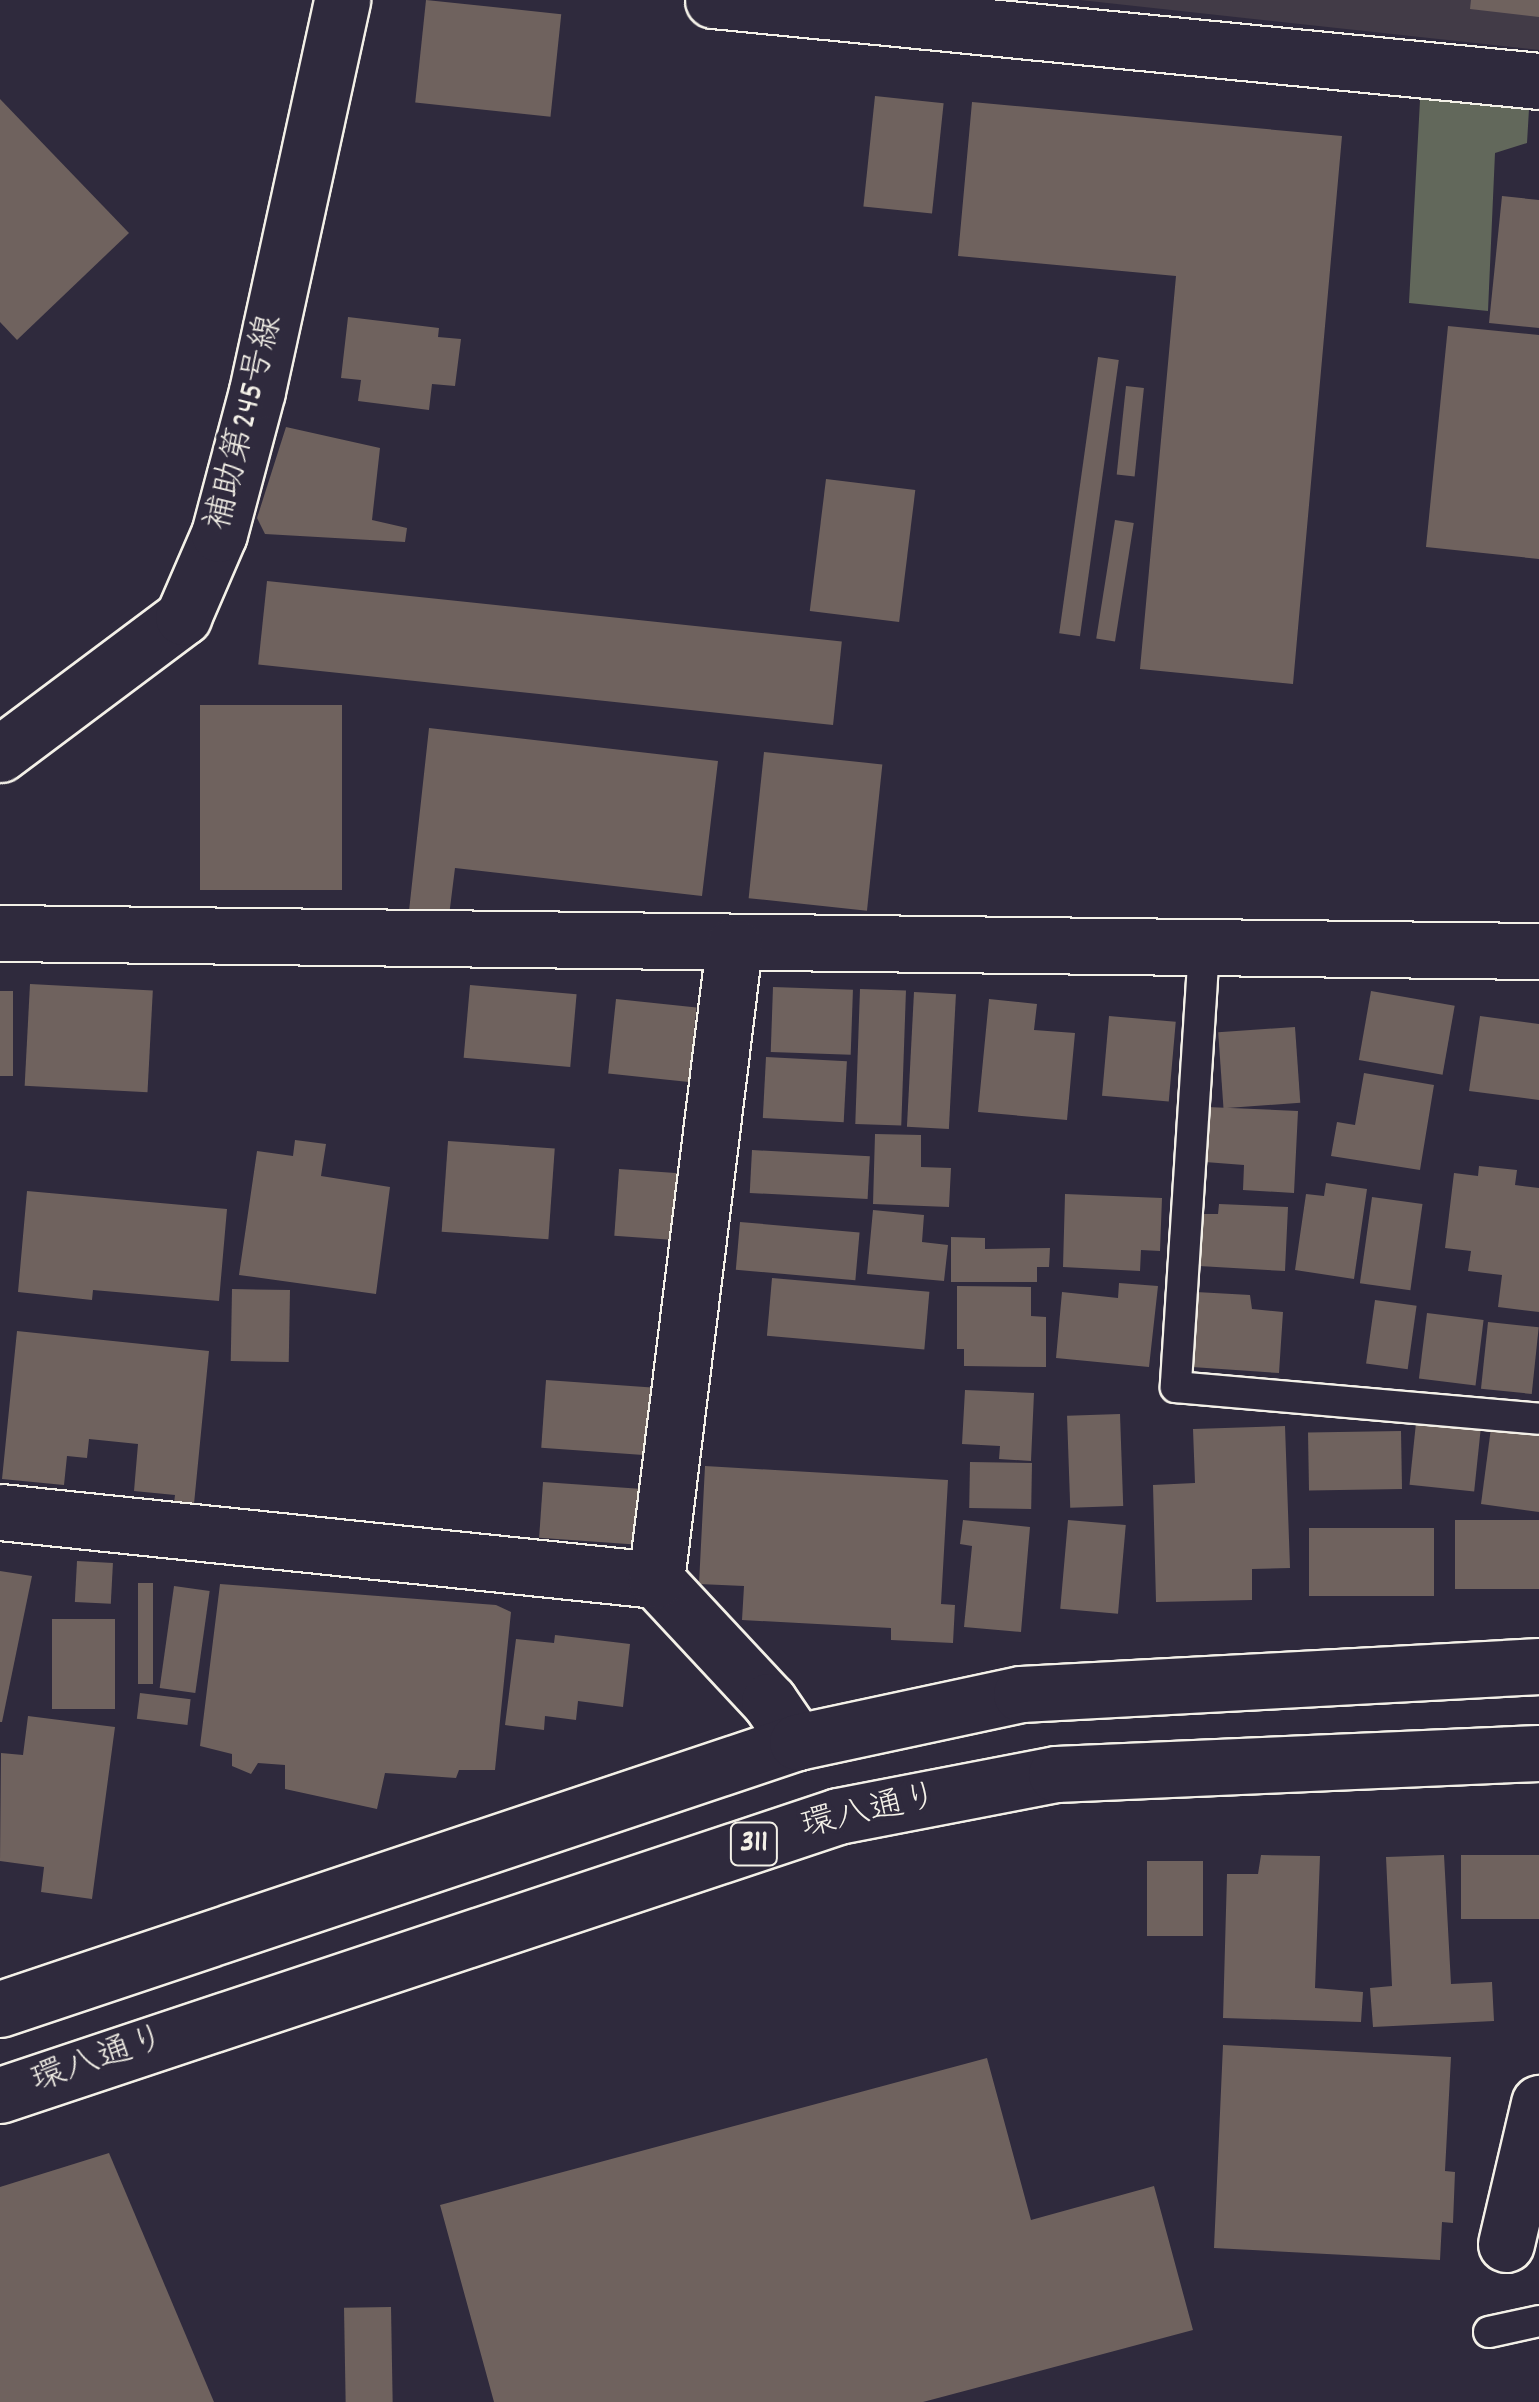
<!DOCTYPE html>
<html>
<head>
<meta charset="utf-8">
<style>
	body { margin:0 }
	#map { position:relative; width:1539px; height:2402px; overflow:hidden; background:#2f2a3d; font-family:Dekko,"Klee One",sans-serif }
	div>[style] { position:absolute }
	.built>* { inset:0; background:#423b47 }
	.green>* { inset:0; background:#62685b }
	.building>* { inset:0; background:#6f625e; transform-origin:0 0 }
	.roads { filter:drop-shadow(2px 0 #f4f1e8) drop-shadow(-2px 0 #f4f1e8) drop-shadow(0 2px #f4f1e8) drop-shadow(0 -2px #f4f1e8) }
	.lane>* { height:30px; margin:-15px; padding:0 15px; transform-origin:15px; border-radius:15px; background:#2f2a3d }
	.street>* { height:55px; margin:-27.5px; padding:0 27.5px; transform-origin:27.5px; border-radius:27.5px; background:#2f2a3d }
	.primary>* { height:55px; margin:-27.5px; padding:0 27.5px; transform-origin:27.5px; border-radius:27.5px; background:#2f2a3d }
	span { translate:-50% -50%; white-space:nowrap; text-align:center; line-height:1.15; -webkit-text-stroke:9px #2f2a3d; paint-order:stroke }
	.shield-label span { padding:2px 8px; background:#2f2a3d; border:2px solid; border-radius:8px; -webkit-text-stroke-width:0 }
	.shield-label { font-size:32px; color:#f4f1e8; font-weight:700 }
	.street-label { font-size:35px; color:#f4f1e8 }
</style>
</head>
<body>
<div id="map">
	<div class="built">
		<div style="clip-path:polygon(1080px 0,1539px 0,1539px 50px)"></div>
	</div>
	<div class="green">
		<div style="clip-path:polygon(1421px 82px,1530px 92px,1527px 143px,1495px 153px,1488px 311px,1409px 303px)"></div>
	</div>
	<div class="building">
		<div style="left:426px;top:0;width:136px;height:103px;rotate:6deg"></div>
		<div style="clip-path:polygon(1471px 0,1539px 0,1539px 17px,1470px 9px)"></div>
		<div style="left:875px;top:96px;width:69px;height:111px;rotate:6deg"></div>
		<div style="clip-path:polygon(0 99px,129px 233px,17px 340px,0 322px)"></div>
		<div style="clip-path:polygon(972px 102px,1342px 136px,1293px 684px,1140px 669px,1176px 276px,958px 256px)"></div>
		<div style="clip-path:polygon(1502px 196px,1539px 200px,1539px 328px,1489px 323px)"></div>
		<div style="clip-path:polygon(348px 317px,439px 328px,438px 337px,461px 339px,455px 386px,432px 384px,429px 410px,358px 401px,361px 380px,341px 378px)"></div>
		<div style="clip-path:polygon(1448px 326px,1539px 335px,1539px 559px,1426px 547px)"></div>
		<div style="left:1098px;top:357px;width:21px;height:279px;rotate:8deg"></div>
		<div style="left:1126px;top:386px;width:18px;height:89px;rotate:6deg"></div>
		<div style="clip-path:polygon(286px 427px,380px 448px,372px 520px,407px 528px,405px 542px,265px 534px,257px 518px)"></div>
		<div style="left:826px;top:479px;width:90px;height:133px;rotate:7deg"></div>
		<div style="left:1115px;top:520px;width:19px;height:120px;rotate:9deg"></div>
		<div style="left:267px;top:581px;width:578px;height:84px;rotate:6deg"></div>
		<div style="left:200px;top:705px;width:142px;height:185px"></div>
		<div style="clip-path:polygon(429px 728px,718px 761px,702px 896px,455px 868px,449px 916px,409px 911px)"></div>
		<div style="left:764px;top:752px;width:119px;height:147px;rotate:6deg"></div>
		<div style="left:30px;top:984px;width:123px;height:102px;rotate:3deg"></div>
		<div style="left:470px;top:985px;width:107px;height:73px;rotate:5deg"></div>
		<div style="left:773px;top:987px;width:80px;height:65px;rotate:2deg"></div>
		<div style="left:860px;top:989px;width:46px;height:135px;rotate:2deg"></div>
		<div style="left:0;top:991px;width:13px;height:85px"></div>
		<div style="left:1371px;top:991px;width:85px;height:70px;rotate:10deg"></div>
		<div style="left:914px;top:992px;width:42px;height:135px;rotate:3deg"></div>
		<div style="left:616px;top:999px;width:81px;height:75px;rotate:6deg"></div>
		<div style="clip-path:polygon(989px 999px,1037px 1004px,1034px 1030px,1075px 1033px,1067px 1120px,978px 1112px)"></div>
		<div style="left:1109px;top:1016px;width:67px;height:80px;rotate:5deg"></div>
		<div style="clip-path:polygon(1480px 1016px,1539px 1024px,1539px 1100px,1469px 1091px)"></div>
		<div style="left:1295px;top:1027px;width:76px;height:77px;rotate:86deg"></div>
		<div style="left:766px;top:1057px;width:81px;height:61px;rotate:3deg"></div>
		<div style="clip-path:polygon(1364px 1073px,1434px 1085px,1420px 1170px,1331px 1156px,1337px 1122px,1355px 1125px)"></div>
		<div style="clip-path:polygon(1207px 1107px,1298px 1111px,1294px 1193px,1243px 1190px,1244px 1165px,1205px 1162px)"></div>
		<div style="clip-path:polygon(875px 1134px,921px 1135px,921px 1167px,951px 1168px,949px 1207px,873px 1204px)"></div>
		<div style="clip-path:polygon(295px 1140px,326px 1144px,321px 1176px,390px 1187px,376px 1294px,239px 1275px,257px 1151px,293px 1156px)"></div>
		<div style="left:448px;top:1141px;width:107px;height:91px;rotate:4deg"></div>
		<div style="left:752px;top:1150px;width:118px;height:43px;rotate:3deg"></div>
		<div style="clip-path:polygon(1479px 1166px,1517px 1170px,1515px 1185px,1539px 1188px,1539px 1312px,1498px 1307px,1502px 1275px,1468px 1271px,1471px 1251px,1445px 1248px,1454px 1173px,1478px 1176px)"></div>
		<div style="left:619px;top:1169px;width:67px;height:67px;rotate:4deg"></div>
		<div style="clip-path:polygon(1326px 1183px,1367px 1189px,1354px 1279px,1295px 1270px,1306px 1194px,1324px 1196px)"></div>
		<div style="clip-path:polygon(27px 1191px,227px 1209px,219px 1301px,93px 1290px,92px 1300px,18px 1292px)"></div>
		<div style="clip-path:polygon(1065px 1194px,1162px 1198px,1160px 1251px,1141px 1250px,1140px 1271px,1063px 1267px)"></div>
		<div style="left:1372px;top:1197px;width:51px;height:87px;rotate:8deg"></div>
		<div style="clip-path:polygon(1219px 1204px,1288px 1207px,1285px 1271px,1199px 1266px,1202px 1214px,1218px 1214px)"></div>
		<div style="clip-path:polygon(873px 1210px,924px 1215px,922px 1242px,948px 1245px,944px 1281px,867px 1274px)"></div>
		<div style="left:740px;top:1222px;width:120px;height:48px;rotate:5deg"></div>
		<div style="clip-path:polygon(951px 1237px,985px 1238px,985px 1249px,1050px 1248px,1049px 1267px,1037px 1267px,1037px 1282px,951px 1282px)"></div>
		<div style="left:772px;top:1278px;width:158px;height:58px;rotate:5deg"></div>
		<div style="clip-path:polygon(1119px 1283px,1158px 1286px,1149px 1367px,1056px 1358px,1062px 1292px,1118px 1298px)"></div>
		<div style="clip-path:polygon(957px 1286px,1031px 1287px,1031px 1316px,1046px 1317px,1046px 1367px,964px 1366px,964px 1349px,957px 1349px)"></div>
		<div style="left:232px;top:1289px;width:58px;height:72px;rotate:1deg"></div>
		<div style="clip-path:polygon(1196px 1292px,1250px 1295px,1252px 1309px,1283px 1312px,1279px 1373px,1192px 1367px)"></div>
		<div style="left:1375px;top:1300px;width:42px;height:64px;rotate:8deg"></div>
		<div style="left:1427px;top:1313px;width:57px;height:66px;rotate:7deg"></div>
		<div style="left:1488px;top:1322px;width:51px;height:67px;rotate:6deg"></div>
		<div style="clip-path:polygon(17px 1331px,209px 1351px,194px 1504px,174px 1503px,175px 1495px,134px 1491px,138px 1444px,89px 1439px,87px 1458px,67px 1456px,64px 1485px,2px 1479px)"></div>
		<div style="left:546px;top:1380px;width:113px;height:68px;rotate:4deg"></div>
		<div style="clip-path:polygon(965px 1390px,1034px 1393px,1031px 1461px,999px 1459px,1000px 1446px,962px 1444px)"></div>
		<div style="left:1120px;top:1414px;width:92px;height:53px;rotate:88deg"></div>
		<div style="left:1416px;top:1423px;width:65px;height:62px;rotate:6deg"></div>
		<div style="clip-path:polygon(1285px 1426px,1290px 1568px,1252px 1569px,1252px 1600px,1156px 1602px,1153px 1485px,1195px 1483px,1193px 1429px)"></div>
		<div style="clip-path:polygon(1491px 1428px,1539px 1434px,1539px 1512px,1481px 1504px)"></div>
		<div style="left:1401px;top:1431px;width:58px;height:93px;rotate:89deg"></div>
		<div style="left:970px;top:1462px;width:62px;height:46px;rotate:1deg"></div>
		<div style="clip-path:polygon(705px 1466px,948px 1480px,941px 1604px,955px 1605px,953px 1643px,891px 1640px,891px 1628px,742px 1620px,744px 1586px,699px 1584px)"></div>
		<div style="left:543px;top:1482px;width:96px;height:56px;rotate:4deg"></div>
		<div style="clip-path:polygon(963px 1520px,1030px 1527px,1021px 1632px,964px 1627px,972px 1546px,960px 1544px)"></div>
		<div style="left:1068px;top:1520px;width:58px;height:89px;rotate:5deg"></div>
		<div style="left:1539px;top:1520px;width:69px;height:84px;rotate:90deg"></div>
		<div style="left:1309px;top:1528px;width:125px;height:68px"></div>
		<div style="left:77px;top:1561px;width:36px;height:41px;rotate:3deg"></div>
		<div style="clip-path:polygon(0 1571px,32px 1576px,2px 1722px,0 1722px)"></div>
		<div style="left:138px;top:1583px;width:15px;height:101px"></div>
		<div style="clip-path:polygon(220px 1584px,496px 1605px,511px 1612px,495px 1770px,459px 1770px,456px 1778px,385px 1773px,377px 1809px,285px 1789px,285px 1765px,258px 1763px,251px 1774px,232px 1766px,232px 1754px,200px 1746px)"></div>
		<div style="left:174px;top:1586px;width:36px;height:103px;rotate:8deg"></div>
		<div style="left:52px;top:1619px;width:63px;height:90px"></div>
		<div style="clip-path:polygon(555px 1635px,630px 1644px,623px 1707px,578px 1701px,576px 1720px,545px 1716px,544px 1730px,505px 1725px,516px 1639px,554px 1643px)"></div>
		<div style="left:140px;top:1693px;width:51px;height:26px;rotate:7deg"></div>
		<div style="clip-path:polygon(28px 1716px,115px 1727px,92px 1899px,41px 1892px,44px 1867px,0 1861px,1px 1753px,23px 1755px)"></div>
		<div style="clip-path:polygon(1261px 1855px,1320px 1856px,1315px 1988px,1363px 1992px,1361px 2022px,1223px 2018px,1227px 1874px,1258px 1874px)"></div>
		<div style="clip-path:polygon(1444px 1855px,1451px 1984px,1492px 1982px,1494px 2021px,1373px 2027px,1370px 1988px,1392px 1986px,1386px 1857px)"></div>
		<div style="left:1461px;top:1855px;width:78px;height:64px"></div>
		<div style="left:1147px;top:1861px;width:56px;height:75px"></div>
		<div style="clip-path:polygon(1223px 2045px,1451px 2057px,1445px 2171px,1455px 2172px,1453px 2223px,1442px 2222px,1440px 2260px,1214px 2248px)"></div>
		<div style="clip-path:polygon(987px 2058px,1031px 2220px,1154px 2186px,1193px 2330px,923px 2402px,494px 2402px,440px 2205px)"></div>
		<div style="clip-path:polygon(109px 2153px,214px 2402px,0 2402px,0 2187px)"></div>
		<div style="left:391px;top:2307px;width:95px;height:47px;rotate:89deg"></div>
	</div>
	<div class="roads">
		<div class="lane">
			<div style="left:1204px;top:949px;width:439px;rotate:93.7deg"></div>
			<div style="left:1176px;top:1387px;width:364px;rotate:5deg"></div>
			<div style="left:1489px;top:2332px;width:51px;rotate:-12.4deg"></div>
		</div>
		<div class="street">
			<div style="left:713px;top:0;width:830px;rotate:5.6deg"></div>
			<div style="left:0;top:754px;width:229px;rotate:-36.8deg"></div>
			<div style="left:183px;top:617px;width:90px;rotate:-66.6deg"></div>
			<div style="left:219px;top:534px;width:148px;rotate:-75.1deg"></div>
			<div style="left:257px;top:391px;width:400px;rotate:-77.7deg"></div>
			<div style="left:0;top:933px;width:1539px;rotate:0.67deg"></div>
			<div style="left:0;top:1512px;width:660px;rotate:5.92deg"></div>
			<div style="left:656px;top:1580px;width:166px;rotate:47deg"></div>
			<div style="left:769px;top:1701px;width:50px;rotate:55.7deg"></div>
			<div style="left:656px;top:1580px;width:639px;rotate:-82.99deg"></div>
			<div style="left:1506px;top:2244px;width:145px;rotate:-76.8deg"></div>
		</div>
		<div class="primary">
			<div style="left:0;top:2009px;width:841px;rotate:-18.52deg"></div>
			<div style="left:797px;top:1742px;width:229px;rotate:-12.1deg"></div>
			<div style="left:1021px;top:1694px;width:519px;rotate:-3.09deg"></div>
			<div style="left:0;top:2095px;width:883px;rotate:-18.41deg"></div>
			<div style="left:838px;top:1816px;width:222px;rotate:-10.9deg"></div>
			<div style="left:1056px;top:1774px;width:483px;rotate:-2.5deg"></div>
		</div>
	</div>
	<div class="shield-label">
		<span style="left:754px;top:1844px">311</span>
	</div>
	<div class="street-label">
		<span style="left:246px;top:423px;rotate:-76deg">補助第245号線</span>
		<span style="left:870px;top:1813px;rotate:-13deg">環八通り</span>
		<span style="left:99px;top:2061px;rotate:-19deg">環八通り</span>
	</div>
</div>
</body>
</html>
